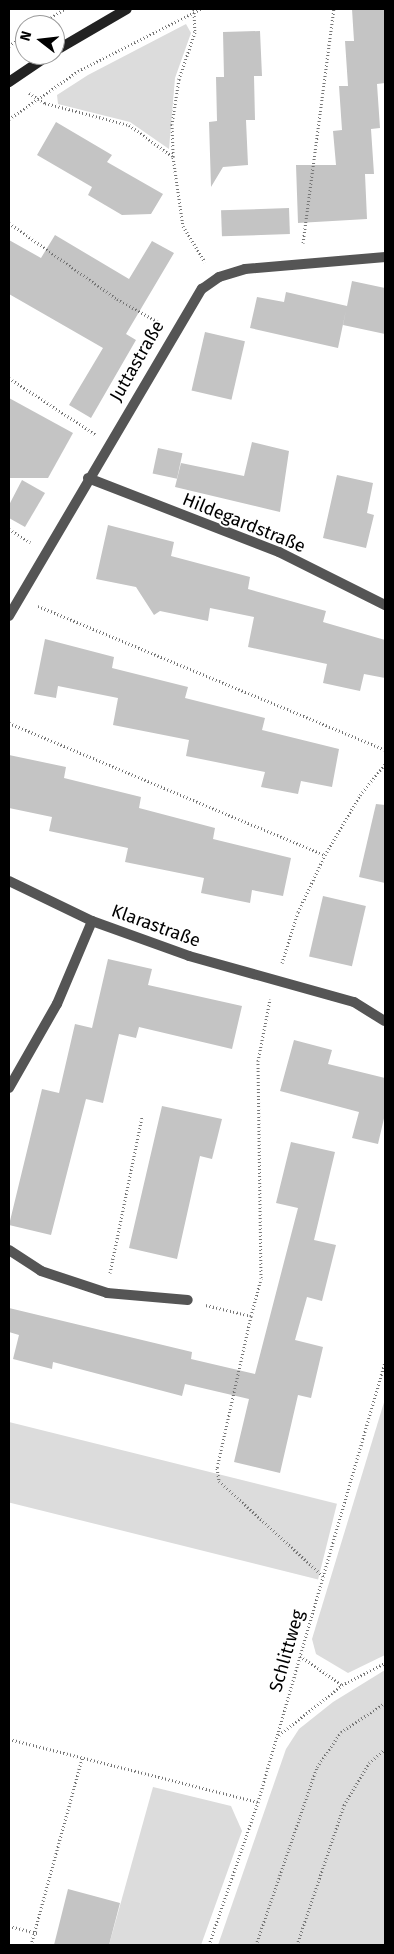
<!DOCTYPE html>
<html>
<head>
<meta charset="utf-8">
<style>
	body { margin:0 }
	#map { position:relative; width:394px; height:1954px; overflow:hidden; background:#fff; font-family:"Fira Sans",sans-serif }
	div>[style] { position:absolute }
	.green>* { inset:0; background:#dcdcdc; transform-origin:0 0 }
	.building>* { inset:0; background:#c4c4c4; transform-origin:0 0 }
	.path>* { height:3px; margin-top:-1.5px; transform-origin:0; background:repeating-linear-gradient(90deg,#777 0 1px,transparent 0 3.5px) }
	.street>* { height:10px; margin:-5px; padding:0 5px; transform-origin:5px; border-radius:5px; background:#555 }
	.secondary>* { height:10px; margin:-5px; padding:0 5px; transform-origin:5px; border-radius:5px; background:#222 }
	span { translate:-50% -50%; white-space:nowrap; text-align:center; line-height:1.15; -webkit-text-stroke:4px #fff; paint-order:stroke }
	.street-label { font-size:18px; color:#000 }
	.frame { position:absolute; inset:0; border:10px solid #000; pointer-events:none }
	.north { position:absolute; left:15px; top:15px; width:50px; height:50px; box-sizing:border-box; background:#fff; border:1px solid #999; border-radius:50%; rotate:286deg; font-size:14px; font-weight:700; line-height:20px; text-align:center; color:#000 }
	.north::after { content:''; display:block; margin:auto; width:18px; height:22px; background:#000; clip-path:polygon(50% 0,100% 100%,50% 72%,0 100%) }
</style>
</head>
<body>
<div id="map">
	<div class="green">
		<div style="clip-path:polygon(186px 24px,191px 33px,175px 78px,169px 149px,130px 122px,58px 104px,57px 95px,88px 75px)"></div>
		<div style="clip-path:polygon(385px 1399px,385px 1655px,348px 1673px,316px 1654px,312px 1639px)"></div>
		<div style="left:9px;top:1422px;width:338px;height:78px;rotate:14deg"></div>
		<div style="clip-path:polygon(385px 1670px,385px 1945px,218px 1945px,286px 1749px,299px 1729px,333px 1702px)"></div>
		<div style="clip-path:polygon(153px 1787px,231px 1806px,242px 1831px,201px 1945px,109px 1945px)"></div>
	</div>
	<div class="building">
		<div style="clip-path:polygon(352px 9px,385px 9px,385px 83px,377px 84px,380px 128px,371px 129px,374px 174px,365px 174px,367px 219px,298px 223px,296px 165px,336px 165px,333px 131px,342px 130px,339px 86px,348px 86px,345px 41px,354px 41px)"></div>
		<div style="clip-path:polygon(260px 31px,262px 76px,254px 76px,255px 120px,246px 120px,248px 165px,223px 167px,211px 187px,209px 122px,217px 121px,216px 77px,224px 77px,223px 32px)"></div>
		<div style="clip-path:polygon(56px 122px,112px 155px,107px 162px,163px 194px,151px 214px,122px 215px,88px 195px,92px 187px,37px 155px)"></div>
		<div style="left:289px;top:208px;width:26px;height:68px;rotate:88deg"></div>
		<div style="clip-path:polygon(55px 235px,129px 279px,152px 241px,174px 253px,126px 334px,136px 340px,91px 418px,69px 405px,103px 348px,9px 294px,9px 240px,41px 258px)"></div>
		<div style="clip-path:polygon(352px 281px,385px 288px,385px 334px,343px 325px,346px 310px,338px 348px,250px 328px,257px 297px,284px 302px,286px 292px,347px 306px)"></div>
		<div style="left:205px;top:332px;width:41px;height:60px;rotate:13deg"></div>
		<div style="clip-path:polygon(9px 398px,73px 433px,48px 478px,9px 478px)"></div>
		<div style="clip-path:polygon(252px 442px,289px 451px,280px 512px,175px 487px,181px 463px,244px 476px)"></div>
		<div style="left:158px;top:448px;width:25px;height:26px;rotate:12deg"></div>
		<div style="clip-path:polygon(337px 475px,373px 483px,367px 513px,374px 515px,366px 548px,323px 538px)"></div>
		<div style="clip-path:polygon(22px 480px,45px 493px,25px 527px,9px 518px,9px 505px)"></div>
		<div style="clip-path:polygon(108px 525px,174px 542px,171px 556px,250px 577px,248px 589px,326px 611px,323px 622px,385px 640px,385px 678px,364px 674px,360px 691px,323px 683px,327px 664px,248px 647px,254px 617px,210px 608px,208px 621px,160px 611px,154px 615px,136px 587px,96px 579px)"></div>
		<div style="clip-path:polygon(45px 639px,114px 657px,112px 668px,188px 687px,185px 698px,265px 718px,262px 730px,339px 749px,332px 787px,301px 781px,298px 794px,261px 787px,265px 772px,186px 756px,189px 740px,113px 725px,118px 698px,58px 686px,56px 698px,34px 694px)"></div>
		<div style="clip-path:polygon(9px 755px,66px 767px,64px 778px,141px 797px,139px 808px,215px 828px,213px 839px,291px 858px,283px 896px,252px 890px,250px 903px,201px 893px,204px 878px,125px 862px,128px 848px,49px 831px,52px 817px,9px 808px)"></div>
		<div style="clip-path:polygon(376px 804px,385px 805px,385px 883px,359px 877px)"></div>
		<div style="left:323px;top:896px;width:44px;height:62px;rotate:13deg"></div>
		<div style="clip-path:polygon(108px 959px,152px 969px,148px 985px,242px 1006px,232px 1049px,139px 1027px,136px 1038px,119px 1034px,103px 1103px,86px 1099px,51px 1235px,9px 1225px,42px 1089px,59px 1093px,75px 1024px,92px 1028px)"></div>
		<div style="clip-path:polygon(294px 1040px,332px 1050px,328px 1064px,385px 1078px,385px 1114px,378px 1144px,352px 1138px,359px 1112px,280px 1091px)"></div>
		<div style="clip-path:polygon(162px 1106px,222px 1119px,212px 1159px,200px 1156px,177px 1259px,129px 1248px)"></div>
		<div style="clip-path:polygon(291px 1142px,335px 1152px,314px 1240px,336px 1245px,322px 1301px,307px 1297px,295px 1340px,323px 1347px,311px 1398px,298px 1395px,280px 1473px,234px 1462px,249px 1399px,185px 1384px,182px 1396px,53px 1362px,52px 1369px,13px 1359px,19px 1335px,9px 1332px,9px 1308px,192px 1352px,191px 1359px,255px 1374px,298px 1208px,276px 1203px)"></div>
		<div style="clip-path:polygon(68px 1889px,120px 1903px,109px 1945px,54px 1945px)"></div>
	</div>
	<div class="path">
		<div style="left:194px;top:9px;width:23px;rotate:88deg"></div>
		<div style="left:195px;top:32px;width:50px;rotate:108.8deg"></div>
		<div style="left:179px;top:79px;width:46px;rotate:98.8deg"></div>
		<div style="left:172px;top:124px;width:33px;rotate:88deg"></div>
		<div style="left:173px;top:157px;width:70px;rotate:81.8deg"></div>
		<div style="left:183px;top:226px;width:42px;rotate:58.6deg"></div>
		<div style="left:39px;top:25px;width:31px;rotate:-32deg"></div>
		<div style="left:9px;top:46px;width:20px;rotate:-37deg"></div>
		<div style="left:29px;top:93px;width:19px;rotate:32deg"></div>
		<div style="left:45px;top:103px;width:87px;rotate:14.7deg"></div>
		<div style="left:129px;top:125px;width:53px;rotate:35.8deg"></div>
		<div style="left:9px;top:119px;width:84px;rotate:-34.8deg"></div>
		<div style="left:78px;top:71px;width:138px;rotate:-26.8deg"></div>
		<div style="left:9px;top:223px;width:132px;rotate:35.1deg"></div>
		<div style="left:117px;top:299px;width:49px;rotate:29.2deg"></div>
		<div style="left:303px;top:243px;width:236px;rotate:-82.5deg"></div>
		<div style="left:9px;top:378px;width:103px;rotate:33.1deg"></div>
		<div style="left:9px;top:529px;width:25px;rotate:32deg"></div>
		<div style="left:38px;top:606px;width:376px;rotate:22.5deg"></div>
		<div style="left:9px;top:723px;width:342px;rotate:22.7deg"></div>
		<div style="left:282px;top:963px;width:53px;rotate:-72.6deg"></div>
		<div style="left:298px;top:912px;width:63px;rotate:-64.7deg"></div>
		<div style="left:325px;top:855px;width:69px;rotate:-59.7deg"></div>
		<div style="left:360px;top:795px;width:40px;rotate:-51deg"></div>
		<div style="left:110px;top:1273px;width:159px;rotate:-78.4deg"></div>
		<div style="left:206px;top:1305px;width:46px;rotate:13.7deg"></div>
		<div style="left:251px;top:1316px;width:39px;rotate:-75deg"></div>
		<div style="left:261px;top:1278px;width:217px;rotate:-90.8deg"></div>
		<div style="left:258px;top:1061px;width:63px;rotate:-79deg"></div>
		<div style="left:251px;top:1316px;width:156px;rotate:102.6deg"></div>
		<div style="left:217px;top:1468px;width:13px;rotate:81deg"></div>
		<div style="left:219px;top:1481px;width:141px;rotate:42.4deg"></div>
		<div style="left:300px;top:1656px;width:51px;rotate:34.6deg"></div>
		<div style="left:279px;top:1735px;width:80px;rotate:-38.4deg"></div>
		<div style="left:342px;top:1685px;width:48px;rotate:-27.1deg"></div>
		<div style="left:9px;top:1739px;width:257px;rotate:14.2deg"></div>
		<div style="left:9px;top:1926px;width:29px;rotate:14deg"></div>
		<div style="left:31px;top:1945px;width:194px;rotate:-74.7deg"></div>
		<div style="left:209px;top:1945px;width:151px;rotate:-71.1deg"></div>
		<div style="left:258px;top:1802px;width:458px;rotate:-73.9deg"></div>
		<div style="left:256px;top:1945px;width:188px;rotate:-71.1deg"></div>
		<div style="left:317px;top:1767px;width:42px;rotate:-55.6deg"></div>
		<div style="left:341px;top:1732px;width:53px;rotate:-33.4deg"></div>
		<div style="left:297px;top:1945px;width:148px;rotate:-71.4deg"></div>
		<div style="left:344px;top:1805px;width:49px;rotate:-59.2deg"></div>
		<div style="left:369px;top:1763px;width:21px;rotate:-41deg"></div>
	</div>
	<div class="street">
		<div style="left:88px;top:478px;width:205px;rotate:21.2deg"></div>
		<div style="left:279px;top:552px;width:119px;rotate:26.6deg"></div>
		<div style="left:9px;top:616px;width:380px;rotate:-59.5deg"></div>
		<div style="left:202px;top:289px;width:21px;rotate:-35deg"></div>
		<div style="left:219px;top:277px;width:27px;rotate:-17deg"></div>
		<div style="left:245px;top:269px;width:141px;rotate:-4.9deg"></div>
		<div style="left:9px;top:881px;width:92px;rotate:25.7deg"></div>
		<div style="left:9px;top:1088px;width:97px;rotate:-60.3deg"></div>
		<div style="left:57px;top:1004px;width:90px;rotate:-67.1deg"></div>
		<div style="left:92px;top:921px;width:103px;rotate:19.8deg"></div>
		<div style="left:189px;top:956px;width:171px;rotate:15.6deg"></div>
		<div style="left:354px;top:1002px;width:36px;rotate:32deg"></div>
		<div style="left:9px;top:1250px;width:38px;rotate:33deg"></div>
		<div style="left:41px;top:1271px;width:70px;rotate:18.4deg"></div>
		<div style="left:107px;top:1293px;width:81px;rotate:4.9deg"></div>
	</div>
	<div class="secondary">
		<div style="left:55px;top:51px;width:83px;rotate:-30.3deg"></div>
		<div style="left:9px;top:82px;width:48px;rotate:-34deg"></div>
	</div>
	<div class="street-label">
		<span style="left:137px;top:361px;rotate:-60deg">Juttastraße</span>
		<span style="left:244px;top:523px;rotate:22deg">Hildegardstraße</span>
		<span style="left:156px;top:926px;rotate:20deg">Klarastraße</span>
		<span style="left:287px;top:1651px;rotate:-74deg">Schlittweg</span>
	</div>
	<div class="frame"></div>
	<div class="north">N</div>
</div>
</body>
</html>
